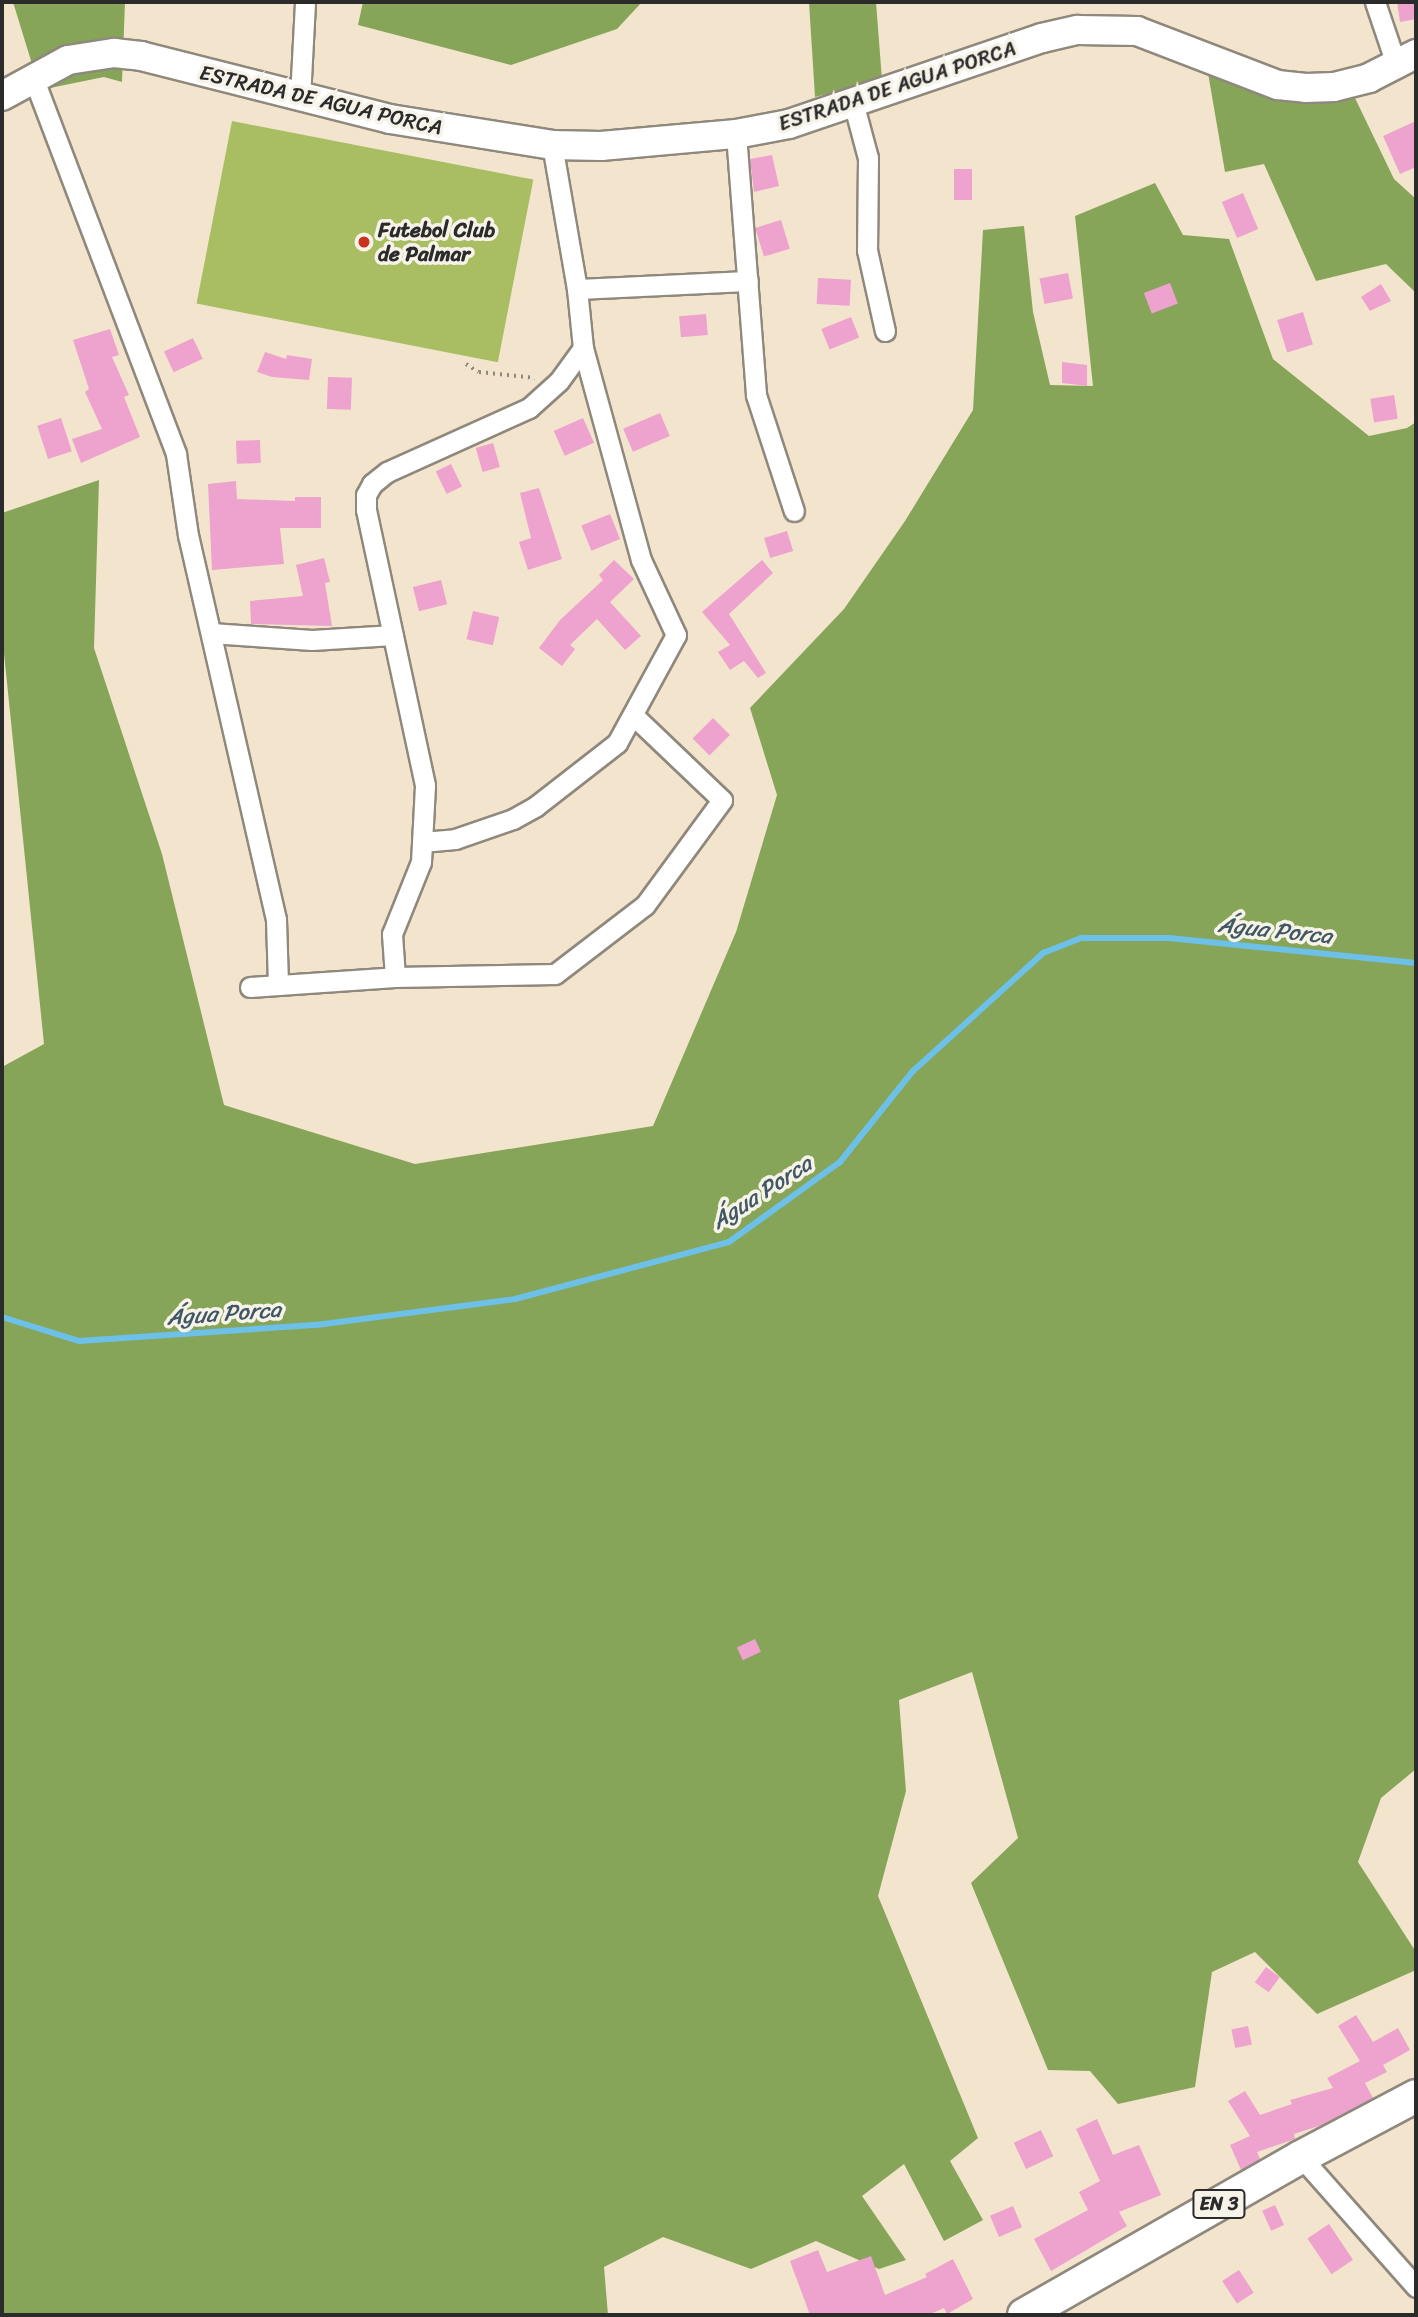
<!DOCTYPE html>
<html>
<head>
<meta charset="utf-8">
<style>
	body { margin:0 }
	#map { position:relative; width:1418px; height:2317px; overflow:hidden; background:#f3e5cd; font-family:Sriracha,sans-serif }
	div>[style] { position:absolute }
	.green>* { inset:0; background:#a9be63; transform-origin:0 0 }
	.forest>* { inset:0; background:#86a559 }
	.stream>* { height:6px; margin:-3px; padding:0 3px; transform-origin:3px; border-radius:3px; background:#6dc1e9 }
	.building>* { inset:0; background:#eea2ce; transform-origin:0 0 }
	.path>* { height:3.5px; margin-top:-1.75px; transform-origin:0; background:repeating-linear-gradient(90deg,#8f887c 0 2px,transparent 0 7px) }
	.roads { filter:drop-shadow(2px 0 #8f887c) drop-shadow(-2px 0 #8f887c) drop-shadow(0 2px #8f887c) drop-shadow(0 -2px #8f887c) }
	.street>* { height:19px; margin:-9.5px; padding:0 9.5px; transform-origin:9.5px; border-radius:9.5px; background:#fff }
	.secondary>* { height:28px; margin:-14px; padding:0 14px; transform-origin:14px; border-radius:14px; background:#fff }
	.primary>* { height:32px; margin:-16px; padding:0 16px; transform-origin:16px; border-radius:16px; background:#fff }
	.dots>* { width:19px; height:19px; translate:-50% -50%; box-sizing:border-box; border:4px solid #f7f3e8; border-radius:50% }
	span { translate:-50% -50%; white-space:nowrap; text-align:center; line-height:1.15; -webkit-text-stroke:7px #f7f3e8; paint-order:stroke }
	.shield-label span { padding:2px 5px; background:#f7f3e8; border:2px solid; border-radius:5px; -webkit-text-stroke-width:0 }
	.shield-label { font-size:19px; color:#2b2b2b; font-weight:700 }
	.street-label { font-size:21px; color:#2b2b2b }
	.poi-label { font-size:21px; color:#2b2b2b; font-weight:700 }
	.left { translate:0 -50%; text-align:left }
	.water-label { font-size:23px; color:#3f5864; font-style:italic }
	.frame { position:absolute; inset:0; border:4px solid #2b2b2b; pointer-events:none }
</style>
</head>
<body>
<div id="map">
	<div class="green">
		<div style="left:232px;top:121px;width:307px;height:186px;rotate:11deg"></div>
	</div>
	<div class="forest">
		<div style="clip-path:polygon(13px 2px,125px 2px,122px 82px,104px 77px,40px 90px)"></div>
		<div style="clip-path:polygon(363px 2px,642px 2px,617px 29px,511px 65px,358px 25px)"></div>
		<div style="clip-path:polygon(809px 2px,876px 2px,882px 80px,815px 97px)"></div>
		<div style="clip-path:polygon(1208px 73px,1262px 93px,1315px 104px,1355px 98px,1394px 179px,1416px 199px,1416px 293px,1386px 264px,1316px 281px,1264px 164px,1225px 172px)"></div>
		<div style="clip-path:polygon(1155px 183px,1183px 235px,1229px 239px,1273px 359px,1369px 436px,1407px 428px,1416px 422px,1416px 1769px,1381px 1798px,1358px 1862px,1416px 1952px,1416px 1970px,1317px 2014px,1255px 1952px,1212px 1972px,1195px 2087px,1118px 2104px,1090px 2071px,1048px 2070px,971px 1883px,1018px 1838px,972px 1672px,899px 1700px,906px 1791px,878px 1896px,978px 2138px,950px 2161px,983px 2220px,944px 2241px,904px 2164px,862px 2196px,906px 2260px,879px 2269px,816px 2241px,751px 2269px,663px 2237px,604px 2267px,608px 2315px,2px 2315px,2px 1067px,44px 1044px,2px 634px,2px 513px,99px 480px,94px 648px,162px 854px,224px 1105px,415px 1164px,653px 1126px,736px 932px,777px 795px,750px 708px,844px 609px,905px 521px,973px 410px,983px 230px,1024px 226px,1033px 312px,1050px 385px,1093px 386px,1075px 216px)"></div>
	</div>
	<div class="stream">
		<div style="left:2px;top:1317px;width:81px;rotate:17.3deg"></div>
		<div style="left:79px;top:1341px;width:238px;rotate:-3.9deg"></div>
		<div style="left:316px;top:1325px;width:201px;rotate:-7.4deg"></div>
		<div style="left:515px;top:1299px;width:221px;rotate:-14.9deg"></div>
		<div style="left:729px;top:1242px;width:137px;rotate:-35.8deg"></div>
		<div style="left:840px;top:1162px;width:117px;rotate:-51.3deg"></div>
		<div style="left:913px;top:1071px;width:176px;rotate:-42.2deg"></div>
		<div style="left:1043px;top:953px;width:41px;rotate:-21.5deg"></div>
		<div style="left:1081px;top:938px;width:88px"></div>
		<div style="left:1169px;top:938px;width:248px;rotate:5.8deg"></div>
	</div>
	<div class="building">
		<div style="clip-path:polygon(1397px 2px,1416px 2px,1416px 19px,1400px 22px)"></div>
		<div style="clip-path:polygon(1416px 121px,1416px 167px,1400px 174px,1383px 136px)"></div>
		<div style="clip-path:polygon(772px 155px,779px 186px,754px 192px,750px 159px)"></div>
		<div style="left:954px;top:169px;width:18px;height:31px"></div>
		<div style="left:1243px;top:193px;width:39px;height:23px;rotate:67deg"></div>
		<div style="left:781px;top:220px;width:30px;height:27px;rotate:73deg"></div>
		<div style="left:1068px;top:273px;width:26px;height:29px;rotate:79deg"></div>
		<div style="left:818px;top:278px;width:33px;height:26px;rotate:3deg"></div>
		<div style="left:1170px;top:283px;width:22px;height:28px;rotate:69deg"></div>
		<div style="clip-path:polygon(1381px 284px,1391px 301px,1370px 311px,1361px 297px)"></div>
		<div style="left:1303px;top:312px;width:34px;height:27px;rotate:73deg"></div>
		<div style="left:706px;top:314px;width:21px;height:27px;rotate:85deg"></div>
		<div style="left:851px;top:317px;width:22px;height:32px;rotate:68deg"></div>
		<div style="clip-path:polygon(110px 329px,119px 355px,112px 357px,129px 395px,124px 397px,140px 437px,81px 463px,72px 439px,102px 429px,85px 392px,89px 389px,73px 340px)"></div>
		<div style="left:193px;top:338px;width:23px;height:32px;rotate:65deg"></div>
		<div style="clip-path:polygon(265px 352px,286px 359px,287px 355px,312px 359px,309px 380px,272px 377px,257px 372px)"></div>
		<div style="clip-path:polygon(1062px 362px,1087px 365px,1087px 386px,1062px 383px)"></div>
		<div style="left:328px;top:377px;width:24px;height:32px;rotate:2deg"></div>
		<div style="left:1394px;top:395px;width:24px;height:24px;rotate:81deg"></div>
		<div style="left:660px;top:413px;width:25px;height:40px;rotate:67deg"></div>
		<div style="left:61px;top:418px;width:35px;height:25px;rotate:72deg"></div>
		<div style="left:583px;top:418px;width:27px;height:32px;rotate:66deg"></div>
		<div style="left:260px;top:440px;width:23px;height:24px;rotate:88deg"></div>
		<div style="left:493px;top:443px;width:25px;height:18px;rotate:74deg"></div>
		<div style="left:451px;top:464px;width:25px;height:17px;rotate:64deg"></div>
		<div style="clip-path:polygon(236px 481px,237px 499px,295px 501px,295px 497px,321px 497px,321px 528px,280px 528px,284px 564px,212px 570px,208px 484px)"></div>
		<div style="clip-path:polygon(539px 488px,562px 559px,528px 570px,519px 542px,531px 538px,520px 493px)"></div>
		<div style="left:610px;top:514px;width:27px;height:31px;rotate:68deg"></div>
		<div style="left:787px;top:531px;width:21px;height:24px;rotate:73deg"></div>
		<div style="clip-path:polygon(324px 558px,330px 582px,325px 583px,332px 626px,251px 624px,250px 601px,303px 596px,296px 565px)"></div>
		<div style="clip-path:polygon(614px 560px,634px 579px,610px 602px,641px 636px,625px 650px,597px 619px,570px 645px,575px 649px,562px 666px,539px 648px,560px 620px,603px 580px,599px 575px)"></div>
		<div style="clip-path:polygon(762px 560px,773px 573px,729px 614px,766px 673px,758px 678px,744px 661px,730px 670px,718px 652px,730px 645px,702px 612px)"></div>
		<div style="left:441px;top:580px;width:25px;height:29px;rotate:76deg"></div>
		<div style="left:473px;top:611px;width:27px;height:29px;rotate:13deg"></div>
		<div style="left:713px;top:718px;width:24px;height:29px;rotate:45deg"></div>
		<div style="left:755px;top:1639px;width:14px;height:20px;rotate:65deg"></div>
		<div style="left:1266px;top:1967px;width:17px;height:19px;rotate:36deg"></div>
		<div style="clip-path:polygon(1356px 2015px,1373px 2042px,1398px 2028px,1410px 2050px,1383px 2065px,1387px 2072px,1365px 2083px,1373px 2098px,1322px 2125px,1294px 2134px,1295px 2139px,1257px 2152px,1260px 2159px,1241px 2170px,1230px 2145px,1250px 2136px,1228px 2101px,1245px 2091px,1260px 2115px,1292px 2104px,1290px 2100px,1333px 2088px,1327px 2078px,1360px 2061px,1338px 2026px)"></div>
		<div style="left:1248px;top:2026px;width:19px;height:17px;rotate:78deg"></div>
		<div style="clip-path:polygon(1097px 2119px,1113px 2155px,1139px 2145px,1161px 2195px,1119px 2212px,1127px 2226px,1051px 2271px,1034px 2239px,1088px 2210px,1079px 2192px,1100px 2181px,1076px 2129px)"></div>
		<div style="left:1041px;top:2130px;width:29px;height:30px;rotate:65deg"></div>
		<div style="left:1275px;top:2205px;width:22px;height:14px;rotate:66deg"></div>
		<div style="left:1013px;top:2206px;width:23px;height:25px;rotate:67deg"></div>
		<div style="left:1329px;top:2224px;width:43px;height:26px;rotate:56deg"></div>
		<div style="clip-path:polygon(818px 2250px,827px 2272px,871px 2256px,885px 2295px,927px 2277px,925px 2274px,953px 2259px,973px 2299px,947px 2314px,944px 2308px,928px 2315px,810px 2315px,790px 2261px)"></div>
		<div style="left:1239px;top:2270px;width:27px;height:20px;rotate:57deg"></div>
	</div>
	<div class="path">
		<div style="left:466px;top:364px;width:15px;rotate:32deg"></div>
		<div style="left:479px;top:372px;width:56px;rotate:6.1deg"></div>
	</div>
	<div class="roads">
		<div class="street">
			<div style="left:1375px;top:2px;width:65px;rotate:71.3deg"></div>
			<div style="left:33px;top:77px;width:403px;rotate:69.2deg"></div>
			<div style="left:176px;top:454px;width:82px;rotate:81.6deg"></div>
			<div style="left:188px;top:535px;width:395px;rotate:77.1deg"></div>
			<div style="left:276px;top:920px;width:65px;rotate:88.2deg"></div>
			<div style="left:300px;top:98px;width:96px;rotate:-87deg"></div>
			<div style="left:853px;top:102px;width:58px;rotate:75deg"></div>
			<div style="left:868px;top:158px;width:92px;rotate:90.6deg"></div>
			<div style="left:867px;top:250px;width:83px;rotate:77.5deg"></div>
			<div style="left:736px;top:134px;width:262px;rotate:85.6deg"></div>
			<div style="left:756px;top:395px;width:122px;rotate:71.9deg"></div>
			<div style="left:577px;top:289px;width:171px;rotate:-2.7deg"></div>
			<div style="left:211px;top:633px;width:101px;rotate:4deg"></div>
			<div style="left:312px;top:640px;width:81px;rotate:-3.5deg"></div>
			<div style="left:422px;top:842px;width:33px;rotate:-5deg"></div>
			<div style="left:455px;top:839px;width:61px;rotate:-19deg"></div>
			<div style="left:513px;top:819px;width:26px;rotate:-29deg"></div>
			<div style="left:536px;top:806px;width:103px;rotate:-37.9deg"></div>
			<div style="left:617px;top:743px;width:123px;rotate:-61.4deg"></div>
			<div style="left:676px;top:635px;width:83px;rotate:-115deg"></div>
			<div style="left:641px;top:560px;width:220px;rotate:-105.3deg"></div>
			<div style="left:583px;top:348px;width:59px;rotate:-95.8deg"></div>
			<div style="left:577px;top:289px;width:146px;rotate:-99.8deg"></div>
			<div style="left:395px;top:977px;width:43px;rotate:-94deg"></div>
			<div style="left:392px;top:934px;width:78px;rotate:-68.1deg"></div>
			<div style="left:421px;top:862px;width:77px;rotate:-87deg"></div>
			<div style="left:425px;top:785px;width:281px;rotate:-102.1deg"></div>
			<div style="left:366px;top:510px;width:15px;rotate:-90deg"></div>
			<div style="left:366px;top:495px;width:13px;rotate:-61deg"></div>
			<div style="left:372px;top:484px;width:19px;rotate:-39deg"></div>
			<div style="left:387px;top:472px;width:156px;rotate:-24.3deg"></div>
			<div style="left:529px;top:408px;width:40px;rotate:-42deg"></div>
			<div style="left:559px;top:381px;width:41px;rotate:-54deg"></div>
			<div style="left:250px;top:987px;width:145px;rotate:-3.9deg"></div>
			<div style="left:395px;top:977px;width:160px;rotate:-1.1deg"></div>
			<div style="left:555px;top:974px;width:113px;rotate:-37.5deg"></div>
			<div style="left:645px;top:905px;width:130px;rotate:-53.7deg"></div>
			<div style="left:722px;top:800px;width:123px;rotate:-136.3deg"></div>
			<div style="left:1301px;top:2157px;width:174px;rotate:48.5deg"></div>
		</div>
		<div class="secondary">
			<div style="left:2px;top:96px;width:75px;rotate:-28.6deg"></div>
			<div style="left:68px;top:60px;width:47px;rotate:-8.7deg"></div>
			<div style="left:114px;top:53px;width:27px;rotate:6deg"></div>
			<div style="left:141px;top:56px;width:257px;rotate:14.2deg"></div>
			<div style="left:390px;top:119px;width:164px;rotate:9.1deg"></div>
			<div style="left:552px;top:145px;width:49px;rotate:1.2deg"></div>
			<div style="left:601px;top:146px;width:136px;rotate:-5.1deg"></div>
			<div style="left:736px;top:134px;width:54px;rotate:-10.7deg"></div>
			<div style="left:789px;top:124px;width:267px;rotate:-18.8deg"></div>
			<div style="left:1042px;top:38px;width:37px;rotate:-13deg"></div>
			<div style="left:1078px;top:30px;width:59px;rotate:1deg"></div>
			<div style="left:1137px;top:31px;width:151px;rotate:21deg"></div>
			<div style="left:1278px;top:85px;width:28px;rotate:6deg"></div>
			<div style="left:1306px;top:88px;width:28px;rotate:-2deg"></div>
			<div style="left:1334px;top:87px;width:36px;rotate:-14deg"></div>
			<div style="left:1369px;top:78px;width:53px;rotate:-27.1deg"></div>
		</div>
		<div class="primary">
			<div style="left:1024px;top:2315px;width:319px;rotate:-29.7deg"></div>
			<div style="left:1301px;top:2157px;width:130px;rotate:-27.9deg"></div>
		</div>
	</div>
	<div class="dots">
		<div style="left:364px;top:242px;background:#c8321e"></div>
	</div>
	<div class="shield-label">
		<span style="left:1219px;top:2204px">EN 3</span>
	</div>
	<div class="street-label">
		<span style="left:897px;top:86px;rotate:-18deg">ESTRADA DE AGUA PORCA</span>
		<span style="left:321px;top:100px;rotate:13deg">ESTRADA DE AGUA PORCA</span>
	</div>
	<div class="poi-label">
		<span class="left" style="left:378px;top:242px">Futebol Club<br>de Palmar</span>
	</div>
	<div class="water-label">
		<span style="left:1275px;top:931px;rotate:6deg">Água Porca</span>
		<span style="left:762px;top:1193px;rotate:-33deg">Água Porca</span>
		<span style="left:224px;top:1314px;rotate:-4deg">Água Porca</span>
	</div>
	<div class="frame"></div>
</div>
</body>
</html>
